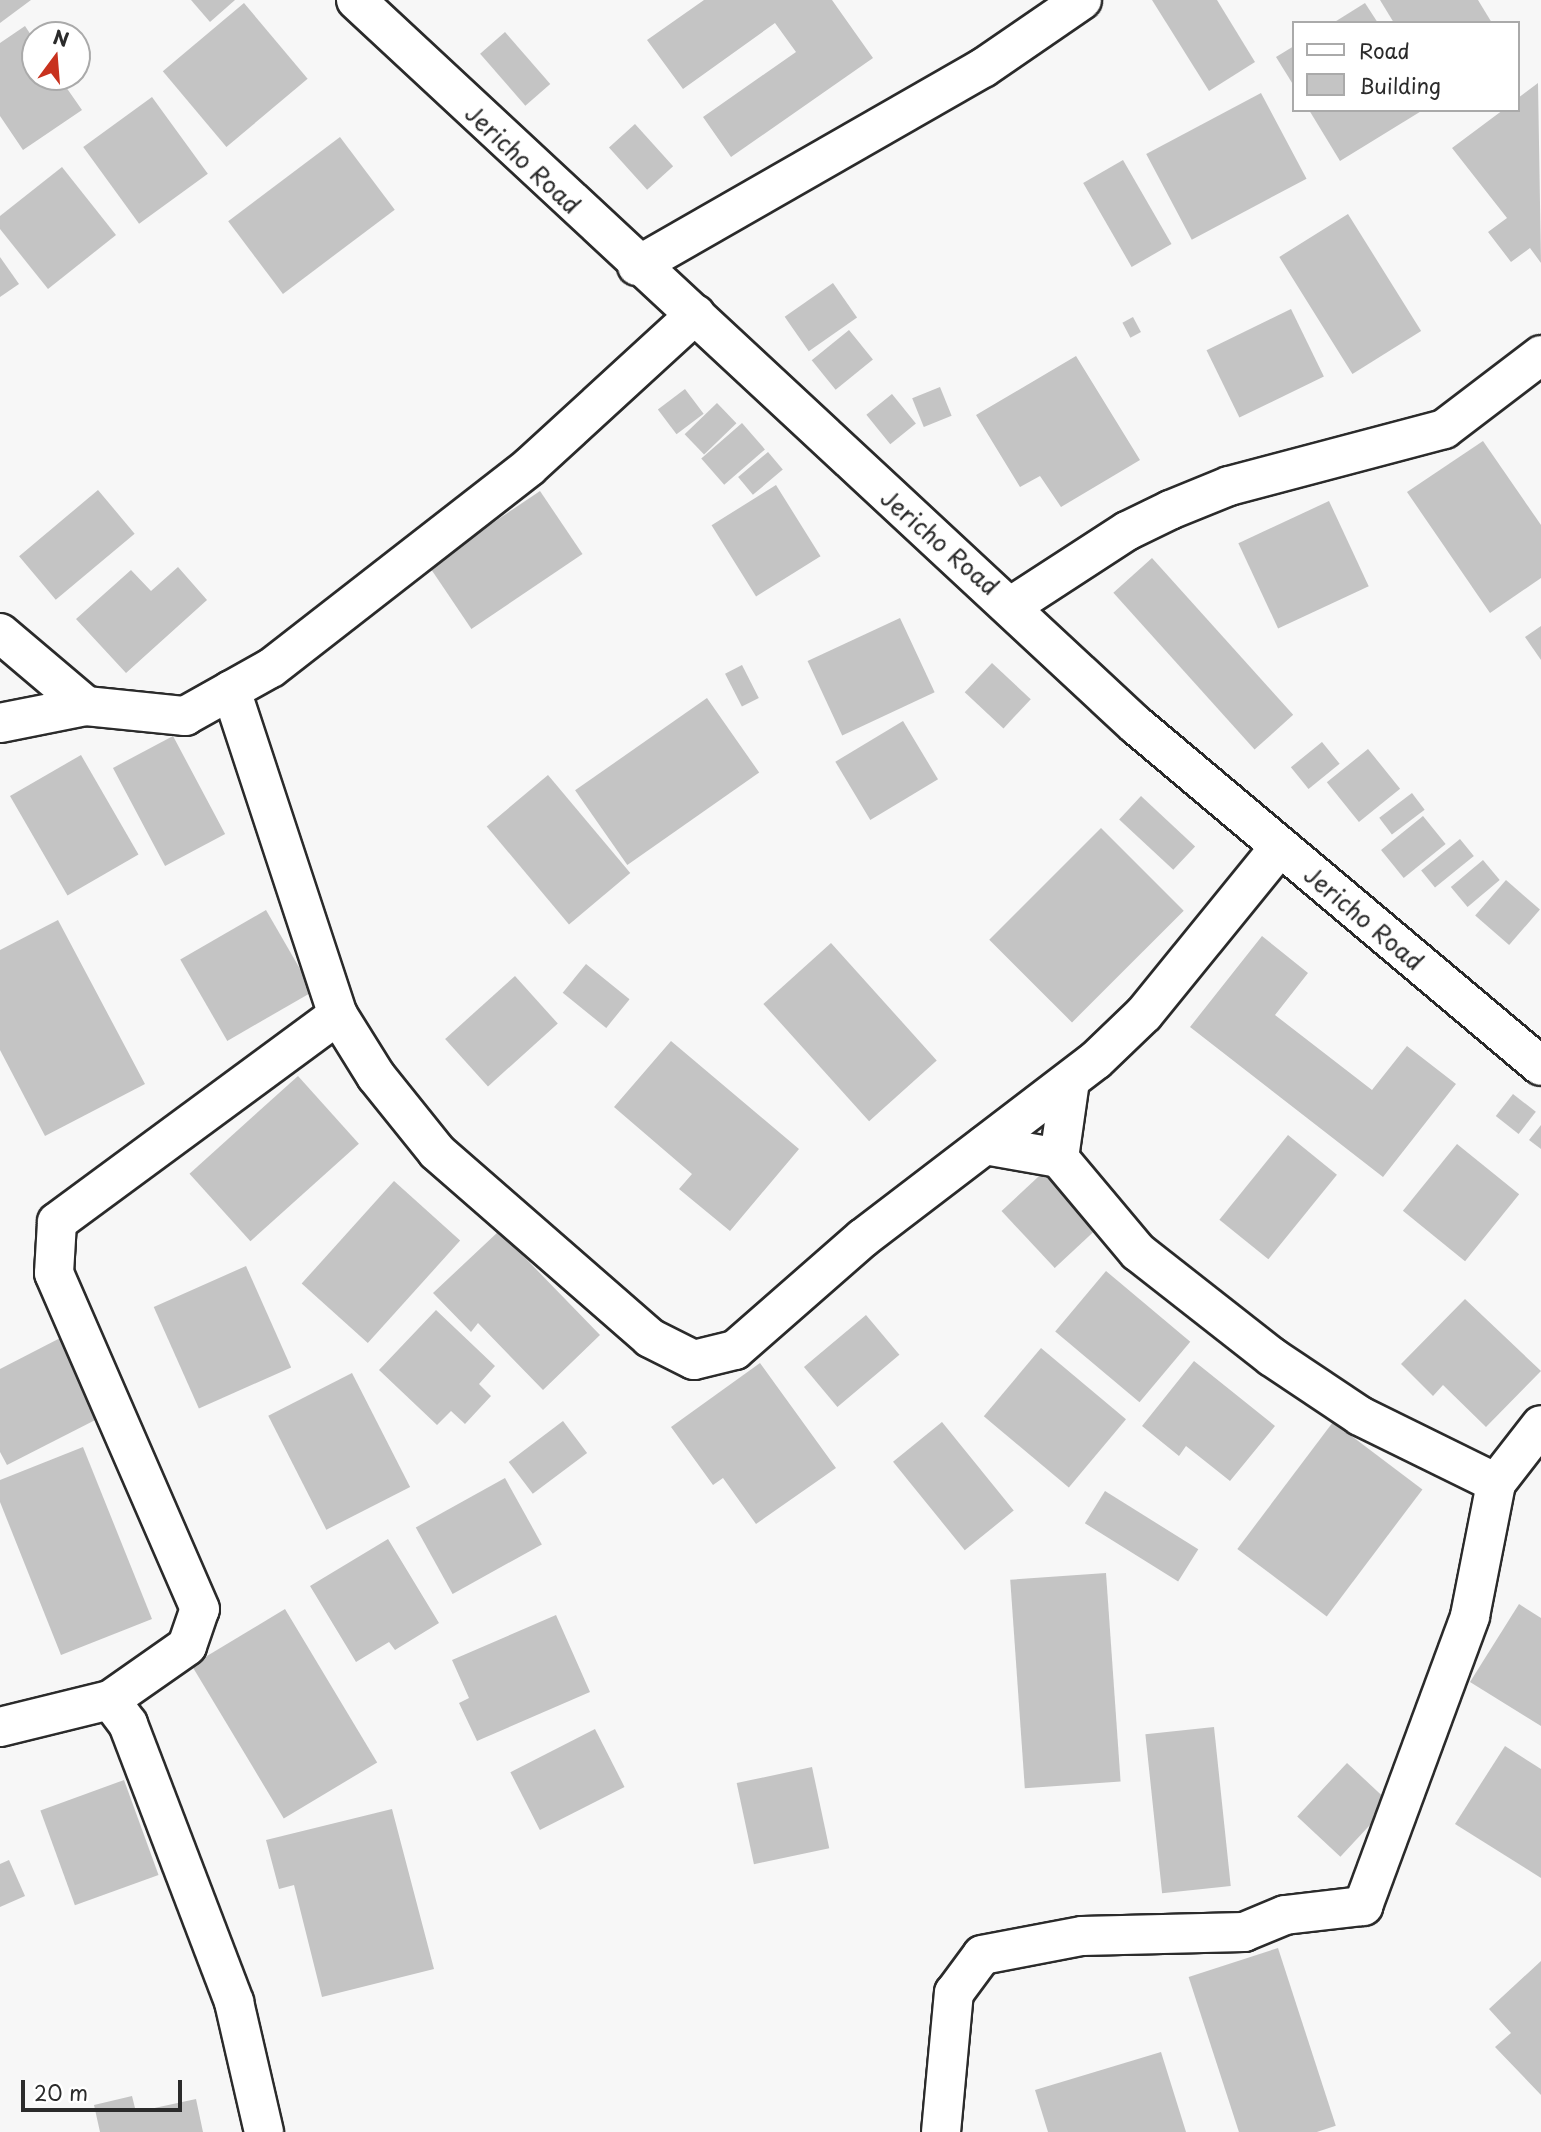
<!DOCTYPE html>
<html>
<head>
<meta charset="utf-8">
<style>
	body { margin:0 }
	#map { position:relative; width:1541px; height:2132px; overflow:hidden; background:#f7f7f7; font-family:"Playpen Sans",sans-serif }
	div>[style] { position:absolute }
	.building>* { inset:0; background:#c4c4c4; transform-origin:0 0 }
	.roads { filter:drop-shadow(2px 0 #2b2b2b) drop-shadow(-2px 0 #2b2b2b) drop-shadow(0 2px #2b2b2b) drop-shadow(0 -2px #2b2b2b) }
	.minor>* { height:38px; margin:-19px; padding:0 19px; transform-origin:19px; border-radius:19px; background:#fff }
	.tertiary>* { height:38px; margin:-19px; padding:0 19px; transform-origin:19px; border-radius:19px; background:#fff }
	span { translate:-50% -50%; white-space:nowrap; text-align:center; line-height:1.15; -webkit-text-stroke:5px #fff; paint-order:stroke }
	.street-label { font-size:24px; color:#2b2b2b }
	.legend { position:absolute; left:1292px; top:21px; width:228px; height:91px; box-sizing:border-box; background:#fff; border:2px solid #aaa; margin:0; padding:9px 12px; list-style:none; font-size:21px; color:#2b2b2b }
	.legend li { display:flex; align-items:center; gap:14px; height:35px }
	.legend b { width:35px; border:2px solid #aaa }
	.north { position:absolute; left:21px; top:21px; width:70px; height:70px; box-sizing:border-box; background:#fff; border:2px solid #aaa; border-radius:50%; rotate:16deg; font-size:19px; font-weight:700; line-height:28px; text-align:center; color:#2b2b2b }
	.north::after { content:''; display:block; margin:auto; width:24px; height:32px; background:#c8321e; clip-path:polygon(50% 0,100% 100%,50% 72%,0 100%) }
	.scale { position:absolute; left:21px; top:2080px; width:161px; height:32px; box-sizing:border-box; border:4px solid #2b2b2b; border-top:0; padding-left:9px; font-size:21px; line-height:24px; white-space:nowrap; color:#2b2b2b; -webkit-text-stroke:5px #fff; paint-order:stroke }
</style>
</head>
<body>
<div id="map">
	<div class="building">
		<div style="clip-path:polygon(0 0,31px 0,0 23px)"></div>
		<div style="clip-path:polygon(191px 0,235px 0,210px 22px)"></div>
		<div style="clip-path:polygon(704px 0,832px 0,873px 58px,731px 157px,703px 117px,796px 52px,775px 23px,683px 89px,647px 40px)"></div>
		<div style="clip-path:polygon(1152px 0,1217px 0,1255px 62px,1209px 91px)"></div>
		<div style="clip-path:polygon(1380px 0,1478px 0,1492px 23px,1394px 23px)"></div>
		<div style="left:244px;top:3px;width:99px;height:106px;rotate:50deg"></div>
		<div style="clip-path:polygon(1365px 3px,1378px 23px,1333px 23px)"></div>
		<div style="clip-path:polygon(25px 26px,35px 41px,35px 77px,59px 77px,82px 110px,23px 150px,0 116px,0 43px)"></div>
		<div style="left:505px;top:32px;width:69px;height:33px;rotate:49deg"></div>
		<div style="clip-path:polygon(1294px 46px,1294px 86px,1276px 57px)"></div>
		<div style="clip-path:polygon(1538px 83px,1541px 263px,1530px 248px,1511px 262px,1488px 232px,1507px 218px,1452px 148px,1503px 110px,1518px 110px,1518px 98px)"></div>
		<div style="left:1261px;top:93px;width:97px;height:130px;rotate:62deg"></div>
		<div style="left:152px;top:97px;width:95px;height:85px;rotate:54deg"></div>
		<div style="clip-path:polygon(1309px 110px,1423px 110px,1340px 161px)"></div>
		<div style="left:635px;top:124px;width:57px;height:35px;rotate:48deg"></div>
		<div style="left:340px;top:137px;width:91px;height:140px;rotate:53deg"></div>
		<div style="left:1123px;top:160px;width:97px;height:46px;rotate:60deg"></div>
		<div style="clip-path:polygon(62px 167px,116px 235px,48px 289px,0 229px,0 216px)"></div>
		<div style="left:1348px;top:214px;width:138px;height:81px;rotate:58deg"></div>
		<div style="clip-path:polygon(0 257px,19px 284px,0 297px)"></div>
		<div style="left:833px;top:283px;width:42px;height:59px;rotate:55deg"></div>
		<div style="left:1291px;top:309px;width:75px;height:94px;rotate:64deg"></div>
		<div style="left:1133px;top:317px;width:17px;height:12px;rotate:62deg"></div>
		<div style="left:849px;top:330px;width:38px;height:48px;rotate:51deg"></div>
		<div style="clip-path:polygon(1076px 356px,1140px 460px,1061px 507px,1040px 476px,1020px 487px,976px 415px)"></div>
		<div style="left:940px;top:387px;width:31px;height:30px;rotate:68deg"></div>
		<div style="left:685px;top:389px;width:31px;height:34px;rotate:53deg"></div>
		<div style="left:892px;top:394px;width:38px;height:33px;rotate:51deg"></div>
		<div style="left:717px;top:403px;width:28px;height:45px;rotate:46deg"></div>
		<div style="left:742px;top:423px;width:35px;height:54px;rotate:49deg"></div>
		<div style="clip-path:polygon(1483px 441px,1541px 525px,1541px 578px,1490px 613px,1407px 492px)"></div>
		<div style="left:768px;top:452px;width:23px;height:39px;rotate:50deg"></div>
		<div style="left:776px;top:485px;width:84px;height:76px;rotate:58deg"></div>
		<div style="left:98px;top:490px;width:57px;height:103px;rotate:50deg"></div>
		<div style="left:540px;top:491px;width:76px;height:134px;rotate:56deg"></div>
		<div style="left:1329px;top:501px;width:94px;height:100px;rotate:65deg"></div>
		<div style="left:1152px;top:558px;width:211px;height:52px;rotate:48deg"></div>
		<div style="clip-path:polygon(178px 567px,207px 600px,126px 673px,76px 619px,131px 570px,151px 591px)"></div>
		<div style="left:900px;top:618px;width:82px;height:102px;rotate:65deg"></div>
		<div style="clip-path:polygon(1541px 626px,1541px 660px,1525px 637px)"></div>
		<div style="left:992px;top:663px;width:53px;height:40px;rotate:43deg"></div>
		<div style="left:742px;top:665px;width:37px;height:19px;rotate:63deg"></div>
		<div style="left:707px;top:698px;width:91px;height:161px;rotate:55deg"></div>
		<div style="left:903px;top:721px;width:68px;height:79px;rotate:59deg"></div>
		<div style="left:173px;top:736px;width:111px;height:68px;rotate:62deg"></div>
		<div style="left:1322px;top:742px;width:28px;height:40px;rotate:51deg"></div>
		<div style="left:1368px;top:749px;width:51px;height:53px;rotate:51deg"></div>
		<div style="left:81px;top:755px;width:115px;height:82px;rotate:60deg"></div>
		<div style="left:548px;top:775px;width:128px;height:80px;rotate:50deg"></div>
		<div style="left:1412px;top:793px;width:21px;height:41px;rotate:53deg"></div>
		<div style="left:1141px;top:796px;width:74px;height:32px;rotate:43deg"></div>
		<div style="left:1423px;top:816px;width:36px;height:54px;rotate:51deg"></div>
		<div style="left:1101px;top:828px;width:117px;height:158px;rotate:45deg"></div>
		<div style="left:1460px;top:839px;width:22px;height:50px;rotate:51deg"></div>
		<div style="left:1483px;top:860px;width:26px;height:42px;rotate:50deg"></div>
		<div style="left:1506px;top:880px;width:45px;height:47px;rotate:41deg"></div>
		<div style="left:266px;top:910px;width:94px;height:99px;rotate:60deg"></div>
		<div style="clip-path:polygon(58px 920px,145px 1084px,45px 1136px,0 1050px,0 950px)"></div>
		<div style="clip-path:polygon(1262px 936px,1308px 973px,1275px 1015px,1372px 1090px,1407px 1046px,1456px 1084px,1383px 1177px,1190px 1027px)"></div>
		<div style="left:831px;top:943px;width:158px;height:91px;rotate:48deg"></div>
		<div style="left:586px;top:964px;width:56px;height:37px;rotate:39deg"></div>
		<div style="left:515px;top:976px;width:64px;height:94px;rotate:48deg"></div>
		<div style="clip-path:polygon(671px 1041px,799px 1149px,730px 1231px,679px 1189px,692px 1174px,614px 1107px)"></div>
		<div style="left:298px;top:1076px;width:91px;height:146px;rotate:48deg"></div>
		<div style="left:1513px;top:1094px;width:29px;height:28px;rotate:38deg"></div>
		<div style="clip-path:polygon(1541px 1125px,1541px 1149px,1529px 1140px)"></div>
		<div style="left:1288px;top:1135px;width:63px;height:109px;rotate:39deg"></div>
		<div style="left:1457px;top:1144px;width:80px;height:86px;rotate:39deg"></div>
		<div style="left:1052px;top:1164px;width:78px;height:69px;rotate:47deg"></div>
		<div style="left:394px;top:1181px;width:89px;height:138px;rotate:42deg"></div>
		<div style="clip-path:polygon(499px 1231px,600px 1335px,543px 1390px,478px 1323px,471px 1332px,433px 1293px)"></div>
		<div style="left:246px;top:1266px;width:111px;height:101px;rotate:66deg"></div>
		<div style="left:1106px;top:1271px;width:110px;height:79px;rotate:40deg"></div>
		<div style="clip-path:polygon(1465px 1299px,1541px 1371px,1486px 1427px,1443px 1385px,1433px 1396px,1401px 1364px)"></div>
		<div style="clip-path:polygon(436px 1310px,495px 1366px,479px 1384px,491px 1396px,465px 1424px,451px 1411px,437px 1425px,379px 1370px)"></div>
		<div style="left:866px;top:1315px;width:52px;height:81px;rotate:50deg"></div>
		<div style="clip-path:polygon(66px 1335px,107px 1414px,7px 1465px,0 1452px,0 1369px)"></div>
		<div style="left:1041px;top:1348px;width:111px;height:89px;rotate:40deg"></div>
		<div style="clip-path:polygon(1194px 1361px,1275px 1426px,1230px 1481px,1186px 1446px,1179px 1456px,1142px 1426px)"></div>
		<div style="clip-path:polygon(760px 1363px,836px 1468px,756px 1524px,723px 1478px,713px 1485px,671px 1427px)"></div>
		<div style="left:352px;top:1373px;width:128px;height:94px;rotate:63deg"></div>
		<div style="left:563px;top:1421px;width:40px;height:68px;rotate:53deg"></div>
		<div style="left:942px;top:1422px;width:114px;height:63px;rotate:51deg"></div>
		<div style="left:1333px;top:1422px;width:112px;height:159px;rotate:37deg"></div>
		<div style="clip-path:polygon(83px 1447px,152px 1619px,61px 1655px,0 1502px,0 1480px)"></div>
		<div style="left:505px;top:1478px;width:76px;height:102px;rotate:61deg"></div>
		<div style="left:1105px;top:1491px;width:110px;height:38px;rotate:32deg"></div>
		<div style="clip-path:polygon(388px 1539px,439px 1623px,395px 1650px,389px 1642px,356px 1662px,310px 1586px)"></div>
		<div style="left:1106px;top:1573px;width:209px;height:96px;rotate:86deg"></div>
		<div style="clip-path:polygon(1519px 1604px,1541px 1618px,1541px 1726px,1470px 1682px)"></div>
		<div style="left:285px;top:1609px;width:179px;height:109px;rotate:59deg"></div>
		<div style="clip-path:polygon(556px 1615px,590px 1692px,477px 1741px,459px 1703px,469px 1698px,452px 1660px)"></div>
		<div style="left:1214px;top:1727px;width:160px;height:69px;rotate:84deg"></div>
		<div style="left:595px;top:1729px;width:65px;height:95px;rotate:63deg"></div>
		<div style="clip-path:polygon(1505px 1746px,1541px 1769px,1541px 1878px,1455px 1824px)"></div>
		<div style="left:1347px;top:1763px;width:59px;height:73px;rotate:43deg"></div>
		<div style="left:812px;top:1767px;width:83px;height:77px;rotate:78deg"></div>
		<div style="left:124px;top:1780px;width:101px;height:89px;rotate:70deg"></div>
		<div style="clip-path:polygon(392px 1809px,434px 1969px,322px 1997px,294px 1885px,279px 1889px,266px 1840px)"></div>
		<div style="clip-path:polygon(9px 1860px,25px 1896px,0 1907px,0 1864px)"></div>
		<div style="left:1278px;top:1948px;width:187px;height:94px;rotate:72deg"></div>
		<div style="clip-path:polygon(1541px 1961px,1541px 2095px,1495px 2047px,1511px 2033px,1489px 2009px)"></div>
		<div style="clip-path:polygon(1161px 2052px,1186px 2132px,1048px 2132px,1035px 2090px)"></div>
		<div style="clip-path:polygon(132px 2096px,136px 2112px,196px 2099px,203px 2132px,100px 2132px,94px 2105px)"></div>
	</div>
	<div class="roads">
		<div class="minor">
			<div style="left:637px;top:266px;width:399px;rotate:-29.8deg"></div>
			<div style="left:983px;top:68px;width:120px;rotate:-34.5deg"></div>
			<div style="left:1013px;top:605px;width:136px;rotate:-33deg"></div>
			<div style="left:1127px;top:531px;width:48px;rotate:-26deg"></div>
			<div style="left:1170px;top:510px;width:64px;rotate:-22.1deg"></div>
			<div style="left:1229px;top:486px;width:222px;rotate:-14.8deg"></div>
			<div style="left:1444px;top:429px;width:122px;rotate:-37.3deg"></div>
			<div style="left:0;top:633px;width:113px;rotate:40.3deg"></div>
			<div style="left:231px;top:690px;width:342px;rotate:71.8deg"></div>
			<div style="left:338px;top:1015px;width:72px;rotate:58.1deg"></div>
			<div style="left:376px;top:1076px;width:97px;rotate:51.2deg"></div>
			<div style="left:437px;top:1152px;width:283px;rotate:41.1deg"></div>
			<div style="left:650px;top:1338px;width:49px;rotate:26.6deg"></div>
			<div style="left:694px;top:1360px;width:42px;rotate:-13.7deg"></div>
			<div style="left:735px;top:1350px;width:170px;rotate:-41.2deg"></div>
			<div style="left:863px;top:1238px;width:293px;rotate:-37.4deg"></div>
			<div style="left:1096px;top:1060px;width:66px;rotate:-43.8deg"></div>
			<div style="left:1144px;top:1014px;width:214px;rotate:-50.9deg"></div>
			<div style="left:0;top:723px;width:88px;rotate:-11.2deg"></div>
			<div style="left:86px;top:706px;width:100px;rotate:5.8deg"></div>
			<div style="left:185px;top:716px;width:98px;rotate:-29.2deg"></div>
			<div style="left:271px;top:668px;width:327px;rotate:-37.9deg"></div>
			<div style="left:529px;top:467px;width:226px;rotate:-42.5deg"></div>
			<div style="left:985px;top:1145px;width:75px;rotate:10deg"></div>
			<div style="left:1059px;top:1158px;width:123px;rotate:50deg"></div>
			<div style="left:1138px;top:1252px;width:170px;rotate:38.1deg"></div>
			<div style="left:1272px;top:1357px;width:106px;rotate:33.8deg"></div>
			<div style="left:1360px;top:1416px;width:152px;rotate:26.2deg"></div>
			<div style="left:1059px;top:1158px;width:78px;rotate:-81.9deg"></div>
			<div style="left:110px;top:1700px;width:94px;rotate:-35deg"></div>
			<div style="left:187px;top:1646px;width:39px;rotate:-71deg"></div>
			<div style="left:200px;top:1609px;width:366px;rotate:-113.5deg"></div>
			<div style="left:54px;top:1273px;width:51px;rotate:-86.6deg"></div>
			<div style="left:57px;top:1222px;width:349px;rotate:-36.4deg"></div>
			<div style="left:0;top:1727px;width:113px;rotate:-13.8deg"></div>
			<div style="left:110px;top:1700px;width:30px;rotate:53deg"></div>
			<div style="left:128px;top:1724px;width:298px;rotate:69.1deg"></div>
			<div style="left:234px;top:2002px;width:133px;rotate:77deg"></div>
			<div style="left:941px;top:2132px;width:140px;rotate:-84.7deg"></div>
			<div style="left:954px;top:1993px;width:47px;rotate:-53.6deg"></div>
			<div style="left:982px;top:1955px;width:102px;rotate:-10.8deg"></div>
			<div style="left:1082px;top:1936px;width:162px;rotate:-1.4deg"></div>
			<div style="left:1244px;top:1932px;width:44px;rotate:-22.5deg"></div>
			<div style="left:1285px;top:1915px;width:79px;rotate:-6.6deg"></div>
			<div style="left:1363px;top:1906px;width:309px;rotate:-69.7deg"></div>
			<div style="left:1470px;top:1616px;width:136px;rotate:-78.9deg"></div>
			<div style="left:1496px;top:1483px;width:73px;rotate:-52.2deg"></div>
		</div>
		<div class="tertiary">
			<div style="left:356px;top:0;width:1065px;rotate:42.91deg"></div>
			<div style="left:1136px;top:725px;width:529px;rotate:40.1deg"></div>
		</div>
	</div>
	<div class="street-label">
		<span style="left:523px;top:159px;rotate:43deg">Jericho Road</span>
		<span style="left:940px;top:542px;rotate:41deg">Jericho Road</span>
		<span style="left:1364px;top:918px;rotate:40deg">Jericho Road</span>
	</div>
	<ul class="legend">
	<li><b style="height:9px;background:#fff"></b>Road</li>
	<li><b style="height:19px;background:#c4c4c4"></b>Building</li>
	</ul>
	<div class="north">N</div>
	<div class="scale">20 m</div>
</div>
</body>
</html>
